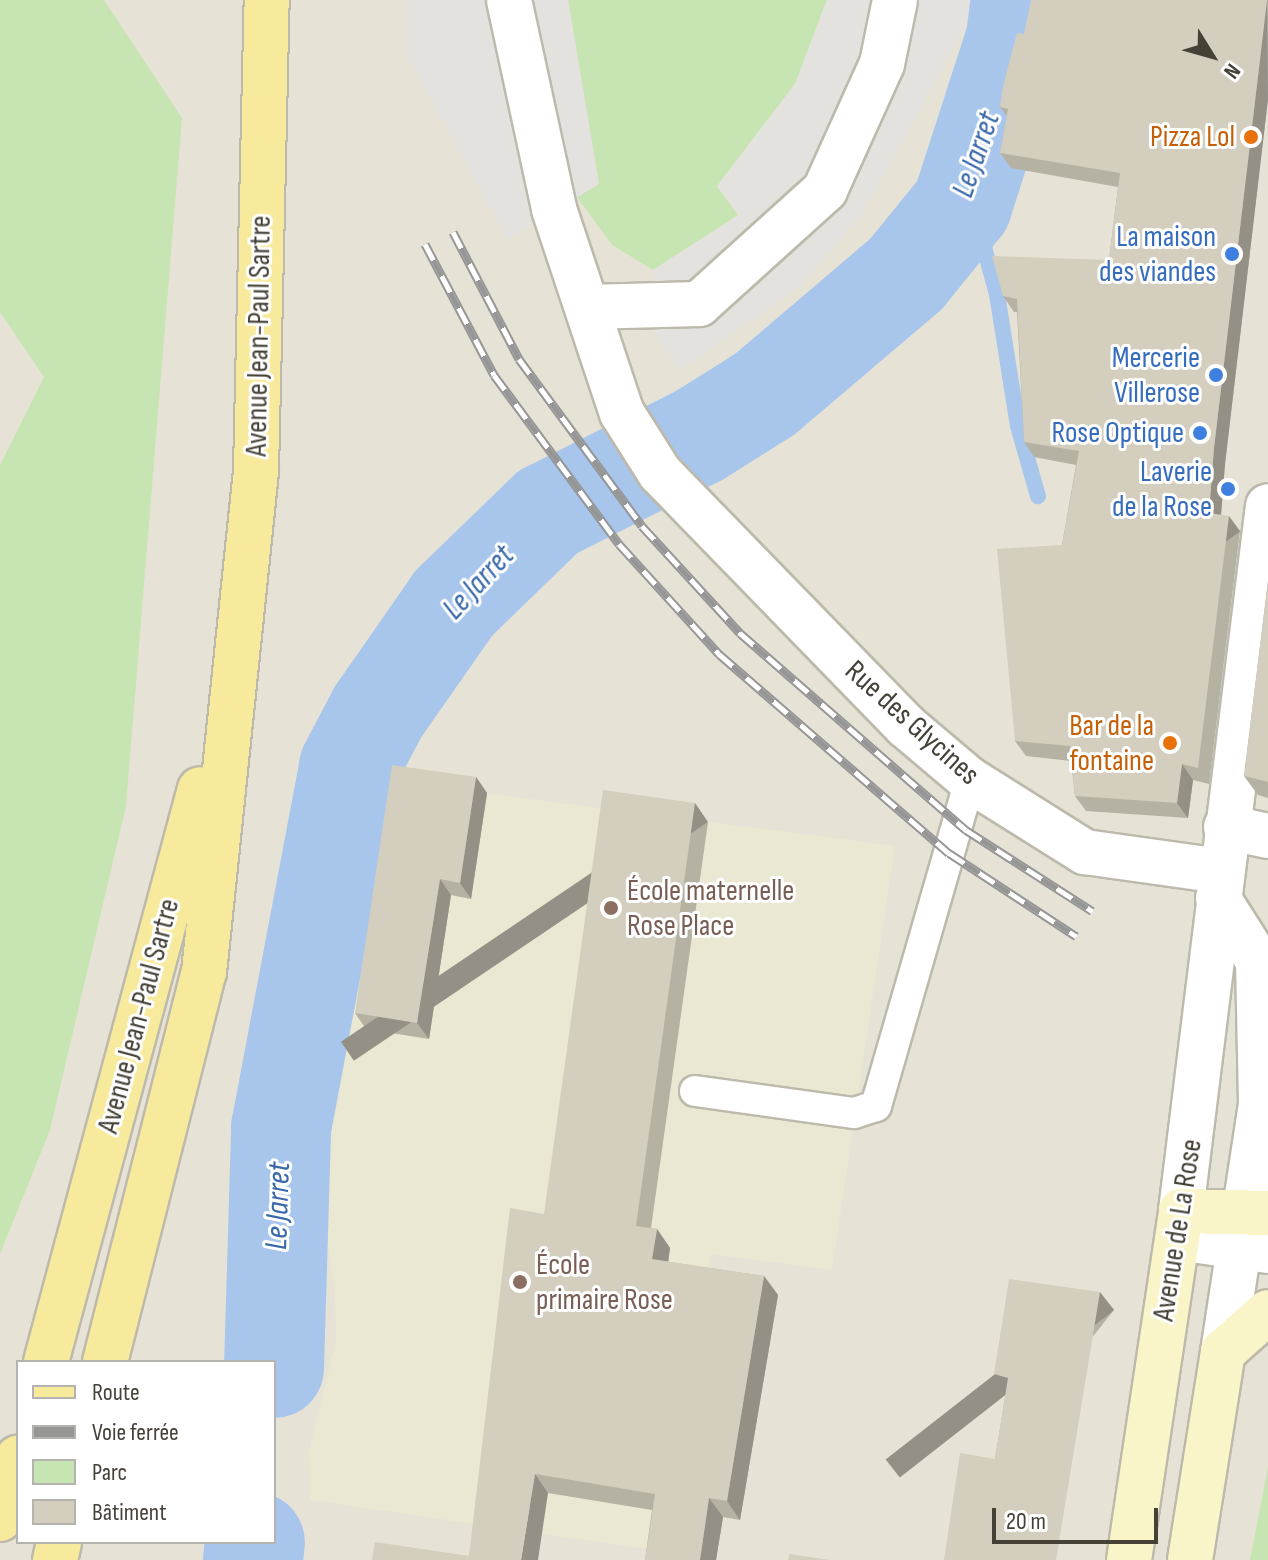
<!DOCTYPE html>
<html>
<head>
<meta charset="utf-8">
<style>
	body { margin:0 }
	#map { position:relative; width:1268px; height:1560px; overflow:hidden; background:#f2f1e7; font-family:"Sofia Sans Condensed",sans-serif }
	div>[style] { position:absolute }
	.residential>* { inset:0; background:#e6e3d6 }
	.education>* { inset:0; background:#eae7d2 }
	.green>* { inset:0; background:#c7e4b3 }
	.parking>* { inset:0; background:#e4e2df }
	.stream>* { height:16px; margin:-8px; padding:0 8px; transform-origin:8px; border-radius:8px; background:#a8c6eb }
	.river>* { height:100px; margin:-50px; padding:0 50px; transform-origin:50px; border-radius:50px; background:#a8c6eb }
	.roads { filter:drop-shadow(2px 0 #bdb9ab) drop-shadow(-2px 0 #bdb9ab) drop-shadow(0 2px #bdb9ab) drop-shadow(0 -2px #bdb9ab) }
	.lane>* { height:30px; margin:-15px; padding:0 15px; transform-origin:15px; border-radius:15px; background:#fff }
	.street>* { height:44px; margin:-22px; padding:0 22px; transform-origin:22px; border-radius:22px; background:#fff }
	.secondary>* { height:44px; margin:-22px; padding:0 22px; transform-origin:22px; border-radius:22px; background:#faf5c9 }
	.primary>* { height:44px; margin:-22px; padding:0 22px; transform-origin:22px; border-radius:22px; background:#f7ea9c }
	.rail>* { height:9px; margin-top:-4.5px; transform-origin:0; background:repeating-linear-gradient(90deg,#fff 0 18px,#969696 0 36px); box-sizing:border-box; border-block:2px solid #969696 }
	.wall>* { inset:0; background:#b5b1a3 }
	.shaded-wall>* { inset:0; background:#949085; transform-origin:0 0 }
	.building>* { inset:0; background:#d3cebe }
	.dots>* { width:22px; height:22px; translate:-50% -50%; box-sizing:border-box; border:4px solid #fff; border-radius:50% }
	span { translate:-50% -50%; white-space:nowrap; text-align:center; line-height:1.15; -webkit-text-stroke:6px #fff; paint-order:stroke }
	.food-label { font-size:30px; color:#c56008 }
	.right { translate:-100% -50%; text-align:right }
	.shop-label { font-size:30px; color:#366cbe }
	.street-label { font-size:30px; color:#454137 }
	.education-label { font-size:30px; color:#785e54 }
	.left { translate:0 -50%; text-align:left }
	.water-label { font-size:32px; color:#3869a9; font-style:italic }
	.legend { position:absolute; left:16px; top:1360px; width:260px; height:184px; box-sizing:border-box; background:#fff; border:2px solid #b5b3af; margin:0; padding:10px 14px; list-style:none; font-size:24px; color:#454137 }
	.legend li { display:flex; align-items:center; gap:16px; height:40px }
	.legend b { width:40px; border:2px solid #b5b3af }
	.north { position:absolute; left:1172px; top:16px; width:80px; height:80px; -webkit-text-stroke:6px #fff; paint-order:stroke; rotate:127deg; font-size:22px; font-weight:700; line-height:32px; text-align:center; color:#454137 }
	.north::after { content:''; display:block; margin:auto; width:28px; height:36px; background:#454137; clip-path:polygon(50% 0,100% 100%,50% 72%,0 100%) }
	.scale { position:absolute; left:992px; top:1508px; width:166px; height:36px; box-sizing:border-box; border:4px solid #454137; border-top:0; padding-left:10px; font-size:24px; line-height:28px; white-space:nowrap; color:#454137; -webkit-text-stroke:6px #fff; paint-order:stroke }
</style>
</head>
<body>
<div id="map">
	<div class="residential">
		<div style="clip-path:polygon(evenodd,0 0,1268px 0,1268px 1560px,0 1560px,0 0,18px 1362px,274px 1362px,274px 1542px,18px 1542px,18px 1362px)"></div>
	</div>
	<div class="education">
		<div style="clip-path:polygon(367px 778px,895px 846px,832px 1270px,711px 1254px,667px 1552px,310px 1500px,309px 1450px,336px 1341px,335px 1293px,309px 1110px,322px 969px)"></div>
	</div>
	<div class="green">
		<div style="clip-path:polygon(0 0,104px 0,182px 118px,126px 806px,50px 1130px,0 1254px,0 465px,44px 377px,0 312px)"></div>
		<div style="clip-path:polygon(568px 0,827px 0,795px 84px,717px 186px,739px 215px,653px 270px,612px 245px,577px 197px,599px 184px)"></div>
		<div style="clip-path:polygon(1268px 1467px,1268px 1560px,1250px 1560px)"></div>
	</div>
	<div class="parking">
		<div style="clip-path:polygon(405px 0,568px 0,599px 184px,507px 239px,405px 52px)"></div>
		<div style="clip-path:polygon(827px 0,972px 0,968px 22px,862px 214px,804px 283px,680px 371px,657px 336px,653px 270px,738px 215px,717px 186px,795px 84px)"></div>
	</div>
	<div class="stream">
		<div style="left:968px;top:189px;width:109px;rotate:74.6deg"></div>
		<div style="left:997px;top:294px;width:134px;rotate:81deg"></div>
		<div style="left:1018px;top:426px;width:73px;rotate:74.1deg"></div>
	</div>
	<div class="river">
		<div style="left:274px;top:1368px;width:240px;rotate:-88.3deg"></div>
		<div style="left:281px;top:1128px;width:367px;rotate:-79.3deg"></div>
		<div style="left:349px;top:767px;width:62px;rotate:-62.2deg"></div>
		<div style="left:378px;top:712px;width:133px;rotate:-55.1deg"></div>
		<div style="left:454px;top:603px;width:131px;rotate:-44.1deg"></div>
		<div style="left:548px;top:512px;width:170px;rotate:-26.9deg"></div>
		<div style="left:700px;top:435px;width:77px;rotate:-32.2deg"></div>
		<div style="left:765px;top:394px;width:185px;rotate:-40.4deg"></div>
		<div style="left:906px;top:274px;width:89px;rotate:-50.9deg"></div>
		<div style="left:962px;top:205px;width:176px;rotate:-72.1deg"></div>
		<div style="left:1016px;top:38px;width:38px;rotate:-83deg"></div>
		<div style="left:253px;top:1560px;width:18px;rotate:-84deg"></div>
	</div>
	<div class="roads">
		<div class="lane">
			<div style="left:695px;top:1091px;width:161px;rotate:7.9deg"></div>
			<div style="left:854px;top:1113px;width:23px;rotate:-18deg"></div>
			<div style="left:876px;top:1106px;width:339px;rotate:-73.9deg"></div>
		</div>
		<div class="street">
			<div style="left:509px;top:0;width:214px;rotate:77.8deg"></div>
			<div style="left:554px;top:209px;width:215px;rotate:71.6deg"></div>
			<div style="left:622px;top:413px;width:71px;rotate:57.7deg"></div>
			<div style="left:660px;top:473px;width:353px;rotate:45.8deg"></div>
			<div style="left:906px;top:726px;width:84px;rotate:40.2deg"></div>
			<div style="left:970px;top:780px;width:136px;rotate:32.1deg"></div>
			<div style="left:1085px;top:852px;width:137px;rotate:8deg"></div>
			<div style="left:587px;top:307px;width:112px;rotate:-1.5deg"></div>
			<div style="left:699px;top:304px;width:170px;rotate:-42.1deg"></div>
			<div style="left:825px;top:190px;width:138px;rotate:-65.7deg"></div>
			<div style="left:882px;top:64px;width:65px;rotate:-78.5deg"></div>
			<div style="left:1226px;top:827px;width:43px;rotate:12.1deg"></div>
			<div style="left:1218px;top:898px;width:75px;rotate:57.6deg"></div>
			<div style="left:1258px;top:961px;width:143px;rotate:88.8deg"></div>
			<div style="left:1261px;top:1104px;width:251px;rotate:98.7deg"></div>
			<div style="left:1181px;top:1211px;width:710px;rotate:-82.97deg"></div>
			<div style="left:1178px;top:1238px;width:91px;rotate:8.2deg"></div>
		</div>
		<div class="secondary">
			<div style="left:1129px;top:1560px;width:353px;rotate:-81.5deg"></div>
			<div style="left:1181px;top:1211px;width:87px;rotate:1.3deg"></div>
			<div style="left:1190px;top:1560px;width:211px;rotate:-81deg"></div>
			<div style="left:1223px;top:1352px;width:60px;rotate:-41.6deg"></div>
		</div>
		<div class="primary">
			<div style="left:46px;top:1362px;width:593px;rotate:-74.96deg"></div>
			<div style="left:105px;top:1362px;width:402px;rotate:-75.8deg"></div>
			<div style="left:204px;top:972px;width:504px;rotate:-84.07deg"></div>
			<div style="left:256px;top:471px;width:471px;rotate:-88.7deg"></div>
			<div style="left:0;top:1519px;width:64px;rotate:-73.6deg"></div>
			<div style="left:55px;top:1560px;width:18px;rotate:-77deg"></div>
		</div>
	</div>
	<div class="rail">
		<div style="left:453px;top:232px;width:143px;rotate:62.5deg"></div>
		<div style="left:519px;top:359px;width:207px;rotate:53.6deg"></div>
		<div style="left:642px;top:526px;width:145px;rotate:47.5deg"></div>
		<div style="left:740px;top:633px;width:300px;rotate:41.1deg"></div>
		<div style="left:966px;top:830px;width:150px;rotate:32.7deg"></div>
		<div style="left:425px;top:244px;width:148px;rotate:62.2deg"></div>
		<div style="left:494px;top:375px;width:210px;rotate:53.5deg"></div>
		<div style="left:619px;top:544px;width:149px;rotate:47.7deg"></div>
		<div style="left:719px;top:654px;width:304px;rotate:40.9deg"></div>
		<div style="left:949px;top:853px;width:152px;rotate:33.2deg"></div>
	</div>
	<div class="wall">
		<div style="clip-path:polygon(1268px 0,1268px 99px,1225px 464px,1221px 515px,1240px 531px,1209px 784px,1193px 780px,1188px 818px,1086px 811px,1075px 796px,1071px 761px,1026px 756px,1015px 741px,1062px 545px,1076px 465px,1034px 457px,1024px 442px,1017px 312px,1014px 312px,1003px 296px,1109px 260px,1118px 187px,1011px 168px,1000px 153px,1007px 116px,1000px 107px,1024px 34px)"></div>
		<div style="clip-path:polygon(1268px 581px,1268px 798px,1258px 795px,1244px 776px)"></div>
		<div style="clip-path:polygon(476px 777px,487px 793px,471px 899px,451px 895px,429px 1039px,366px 1029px,355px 1013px)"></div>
		<div style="clip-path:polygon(695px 803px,708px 822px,651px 1228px,657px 1229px,670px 1248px,668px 1262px,764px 1276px,778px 1295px,740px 1520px,723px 1517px,716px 1560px,645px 1560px,652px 1510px,548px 1493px,469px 1556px,544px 1214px)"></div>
		<div style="clip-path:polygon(1114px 1310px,995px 1459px,1006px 1391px,994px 1374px)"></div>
	</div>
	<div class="shaded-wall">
		<div style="clip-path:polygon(1267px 0,1268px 99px,1225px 464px,1220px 528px,1209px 513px,1214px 448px)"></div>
		<div style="left:1229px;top:516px;width:19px;height:254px;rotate:54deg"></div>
		<div style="clip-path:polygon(1182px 764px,1193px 780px,1188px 818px,1177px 803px)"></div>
		<div style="clip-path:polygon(476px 777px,487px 793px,471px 899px,460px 883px)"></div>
		<div style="left:695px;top:803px;width:23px;height:427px;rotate:56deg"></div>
		<div style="clip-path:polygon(440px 879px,451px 895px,429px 1039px,417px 1023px)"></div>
		<div style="clip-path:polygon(657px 1229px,670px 1248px,666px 1278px,652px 1259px)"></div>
		<div style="clip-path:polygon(764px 1276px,778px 1295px,740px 1520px,727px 1501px)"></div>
		<div style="left:1100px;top:1292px;width:23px;height:272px;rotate:52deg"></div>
		<div style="clip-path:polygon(535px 1474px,548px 1493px,538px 1560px,521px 1560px)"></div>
		<div style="clip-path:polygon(709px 1498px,723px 1517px,716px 1560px,700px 1560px)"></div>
	</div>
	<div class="building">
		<div style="clip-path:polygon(1031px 0,1267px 0,1214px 448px,1209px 513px,1229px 516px,1198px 768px,1182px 764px,1177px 803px,1075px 796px,1070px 746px,1015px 741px,997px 549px,1062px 545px,1079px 451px,1024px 442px,1017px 299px,1003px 296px,992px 256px,1109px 260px,1120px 173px,1000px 153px,1008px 109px,1000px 107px,1003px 86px,1017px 33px,1024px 34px)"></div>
		<div style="clip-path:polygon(1268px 581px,1268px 782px,1244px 776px)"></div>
		<div style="clip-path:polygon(392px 765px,476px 777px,460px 883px,440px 879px,417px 1023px,355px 1013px)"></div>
		<div style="clip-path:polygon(603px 790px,695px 803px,636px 1226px,657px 1229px,652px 1259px,764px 1276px,727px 1501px,709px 1498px,700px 1560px,645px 1560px,655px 1494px,535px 1474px,521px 1560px,372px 1560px,375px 1542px,469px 1556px,510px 1208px,544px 1214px)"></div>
		<div style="clip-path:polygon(1009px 1279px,1100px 1292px,1056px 1560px,944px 1560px,960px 1453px,995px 1459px,1008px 1378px,994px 1374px)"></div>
		<div style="clip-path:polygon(789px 1554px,830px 1560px,788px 1560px)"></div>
	</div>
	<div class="dots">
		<div style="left:1251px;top:137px;background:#e8710a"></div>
		<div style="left:1232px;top:254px;background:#3f7fe0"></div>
		<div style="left:1216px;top:375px;background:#3f7fe0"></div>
		<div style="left:1200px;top:433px;background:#3f7fe0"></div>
		<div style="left:1228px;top:489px;background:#3f7fe0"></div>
		<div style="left:1170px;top:743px;background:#e8710a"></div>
		<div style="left:611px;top:908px;background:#8d6e63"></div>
		<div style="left:520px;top:1282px;background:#8d6e63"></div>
	</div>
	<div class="food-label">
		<span class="right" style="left:1235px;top:137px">Pizza Lol</span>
		<span class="right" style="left:1154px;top:743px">Bar de la<br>fontaine</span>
	</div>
	<div class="shop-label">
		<span class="right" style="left:1216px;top:254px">La maison<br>des viandes</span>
		<span class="right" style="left:1200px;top:375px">Mercerie<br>Villerose</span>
		<span class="right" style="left:1184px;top:433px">Rose Optique</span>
		<span class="right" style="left:1212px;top:489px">Laverie<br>de la Rose</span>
	</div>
	<div class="street-label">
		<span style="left:259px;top:336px;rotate:-89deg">Avenue Jean-Paul Sartre</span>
		<span style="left:912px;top:723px;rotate:42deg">Rue des Glycines</span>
		<span style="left:139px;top:1016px;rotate:-75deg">Avenue Jean-Paul Sartre</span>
		<span style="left:1178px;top:1230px;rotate:-81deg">Avenue de La Rose</span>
	</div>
	<div class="education-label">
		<span class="left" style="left:627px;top:908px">École maternelle<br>Rose Place</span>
		<span class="left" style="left:536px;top:1282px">École<br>primaire Rose</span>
	</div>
	<div class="water-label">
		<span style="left:977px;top:155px;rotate:-71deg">Le Jarret</span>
		<span style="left:479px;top:583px;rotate:-47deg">Le Jarret</span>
		<span style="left:279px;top:1206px;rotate:-88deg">Le Jarret</span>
	</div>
	<ul class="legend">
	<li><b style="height:10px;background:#f7ea9c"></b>Route</li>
	<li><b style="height:10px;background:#969696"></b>Voie ferrée</li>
	<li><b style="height:22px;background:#c7e4b3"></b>Parc</li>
	<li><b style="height:22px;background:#d3cebe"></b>Bâtiment</li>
	</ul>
	<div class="north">N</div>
	<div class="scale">20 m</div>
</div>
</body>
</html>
